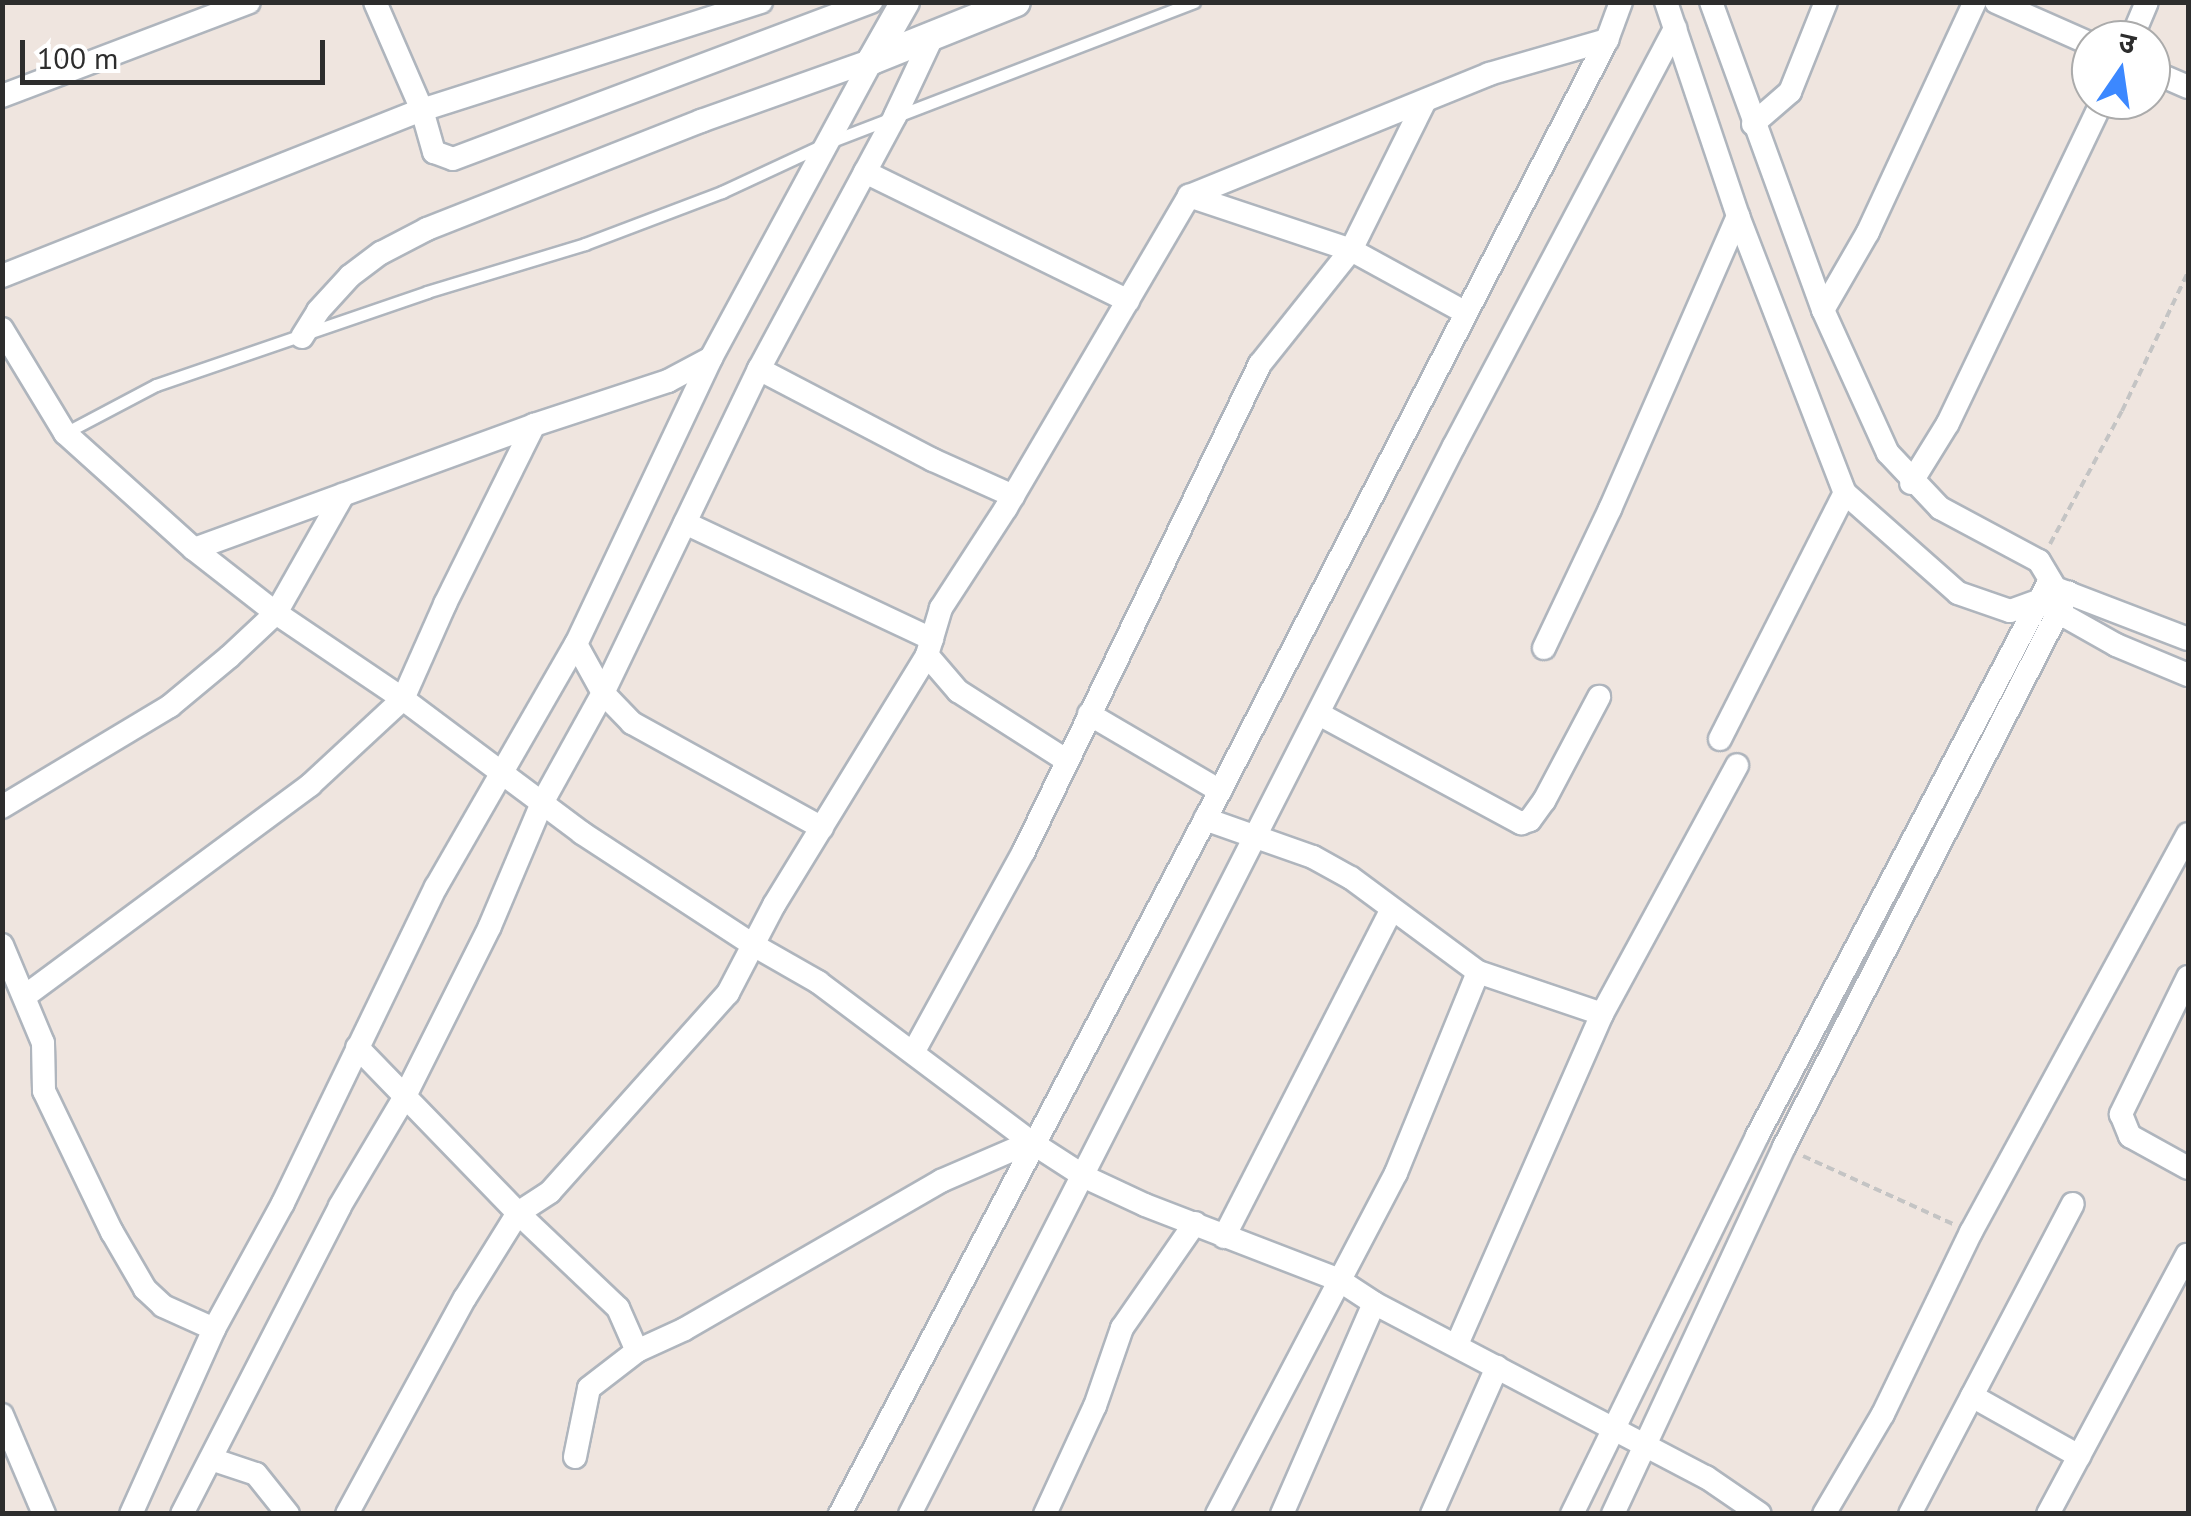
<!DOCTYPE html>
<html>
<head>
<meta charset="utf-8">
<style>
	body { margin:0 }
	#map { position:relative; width:2191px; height:1516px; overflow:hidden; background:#efe5df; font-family:"PT Sans","Noto Sans Devanagari",sans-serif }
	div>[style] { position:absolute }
	.path>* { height:4px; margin-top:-2px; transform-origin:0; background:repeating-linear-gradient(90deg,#c4c4c4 0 8px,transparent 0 13px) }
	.roads { filter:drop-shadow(2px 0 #afb5bd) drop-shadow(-2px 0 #afb5bd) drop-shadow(0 2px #afb5bd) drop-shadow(0 -2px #afb5bd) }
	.service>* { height:11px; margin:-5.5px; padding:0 5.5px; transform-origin:5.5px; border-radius:5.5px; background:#fff }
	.minor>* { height:22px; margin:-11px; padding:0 11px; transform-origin:11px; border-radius:11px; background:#fff }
	.tertiary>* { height:28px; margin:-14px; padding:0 14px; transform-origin:14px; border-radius:14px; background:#fff }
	span { translate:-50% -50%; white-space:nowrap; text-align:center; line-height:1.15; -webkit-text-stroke:10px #fff; paint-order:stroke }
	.frame { position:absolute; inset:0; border:5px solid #2d2d2d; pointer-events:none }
	.north { position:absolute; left:2071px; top:20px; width:100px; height:100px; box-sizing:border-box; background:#fff; border:2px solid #ababab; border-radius:50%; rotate:13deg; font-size:28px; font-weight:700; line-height:40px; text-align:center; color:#2d2d2d }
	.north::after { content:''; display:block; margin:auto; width:35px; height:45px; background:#3c88ff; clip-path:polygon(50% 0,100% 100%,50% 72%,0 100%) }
	.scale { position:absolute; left:20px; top:40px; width:305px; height:45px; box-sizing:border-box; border:5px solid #2d2d2d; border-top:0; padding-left:12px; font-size:30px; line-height:35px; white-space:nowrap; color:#2d2d2d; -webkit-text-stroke:8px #fff; paint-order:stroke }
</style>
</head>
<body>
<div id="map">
	<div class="path">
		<div style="left:2050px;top:544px;width:151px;rotate:-61.6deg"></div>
		<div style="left:2122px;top:411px;width:154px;rotate:-64.6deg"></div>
		<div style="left:1803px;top:1156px;width:165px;rotate:24.4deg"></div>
	</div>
	<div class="roads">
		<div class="service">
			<div style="left:65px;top:433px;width:103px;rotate:-27.8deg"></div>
			<div style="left:156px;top:385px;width:287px;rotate:-18.9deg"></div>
			<div style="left:427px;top:292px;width:165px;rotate:-16.9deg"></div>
			<div style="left:585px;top:244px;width:147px;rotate:-20.8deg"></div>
			<div style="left:722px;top:192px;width:116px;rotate:-25deg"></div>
			<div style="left:827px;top:143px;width:393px;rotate:-21deg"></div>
		</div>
		<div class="minor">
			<div style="left:375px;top:2px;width:118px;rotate:66.5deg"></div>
			<div style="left:422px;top:110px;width:44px;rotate:74.1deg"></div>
			<div style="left:434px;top:152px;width:20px;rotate:20deg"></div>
			<div style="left:453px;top:159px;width:447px;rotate:-20.6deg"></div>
			<div style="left:1666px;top:2px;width:226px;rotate:71.4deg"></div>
			<div style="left:1738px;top:216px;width:297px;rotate:68.9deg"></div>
			<div style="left:1845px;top:493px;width:151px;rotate:41.5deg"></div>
			<div style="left:1958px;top:593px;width:55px;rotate:19.1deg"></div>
			<div style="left:2010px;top:611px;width:30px;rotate:-20deg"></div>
			<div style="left:2038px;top:601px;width:90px;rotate:29.4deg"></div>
			<div style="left:2116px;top:645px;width:78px;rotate:22.6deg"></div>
			<div style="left:1711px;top:2px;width:328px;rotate:70deg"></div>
			<div style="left:1823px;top:310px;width:157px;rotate:65.6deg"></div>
			<div style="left:1888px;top:453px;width:76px;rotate:46.6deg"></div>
			<div style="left:1940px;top:508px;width:112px;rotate:28.2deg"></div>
			<div style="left:2039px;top:561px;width:31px;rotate:59deg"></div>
			<div style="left:2055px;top:588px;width:142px;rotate:21deg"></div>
			<div style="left:1996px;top:2px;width:104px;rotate:23.9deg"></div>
			<div style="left:2131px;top:40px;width:41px;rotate:-67.2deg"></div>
			<div style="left:2151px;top:71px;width:40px;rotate:23.4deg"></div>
			<div style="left:2px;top:96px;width:264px;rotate:-20.8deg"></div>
			<div style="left:1753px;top:124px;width:49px;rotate:-40.9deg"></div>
			<div style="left:1790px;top:92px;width:97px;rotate:-68.2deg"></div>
			<div style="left:865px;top:172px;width:293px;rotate:26.1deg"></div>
			<div style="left:1189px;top:196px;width:171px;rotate:18.4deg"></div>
			<div style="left:1351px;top:250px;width:131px;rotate:28.7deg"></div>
			<div style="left:2px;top:276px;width:452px;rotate:-21.6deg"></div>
			<div style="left:422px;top:110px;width:356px;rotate:-17.7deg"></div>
			<div style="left:1823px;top:310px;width:90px;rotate:-60deg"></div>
			<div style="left:1868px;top:232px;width:254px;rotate:-65.1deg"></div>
			<div style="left:2px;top:329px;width:122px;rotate:58.8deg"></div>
			<div style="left:65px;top:433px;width:173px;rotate:42deg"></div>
			<div style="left:194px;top:549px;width:104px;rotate:38deg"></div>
			<div style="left:276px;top:613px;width:153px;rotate:34.1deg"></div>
			<div style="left:403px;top:699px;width:224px;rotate:36.8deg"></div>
			<div style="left:582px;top:833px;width:207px;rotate:33.2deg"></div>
			<div style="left:755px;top:946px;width:73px;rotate:29.7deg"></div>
			<div style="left:818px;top:982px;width:266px;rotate:36.9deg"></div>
			<div style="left:1031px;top:1142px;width:64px;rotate:32.9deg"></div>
			<div style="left:1085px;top:1177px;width:66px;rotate:25deg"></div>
			<div style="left:1145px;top:1205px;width:208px;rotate:21.1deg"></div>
			<div style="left:1339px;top:1280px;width:42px;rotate:33.3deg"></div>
			<div style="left:1374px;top:1303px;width:375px;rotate:27.7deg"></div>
			<div style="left:1706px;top:1477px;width:65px;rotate:34.4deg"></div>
			<div style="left:302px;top:337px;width:31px;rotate:-58deg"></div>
			<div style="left:318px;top:311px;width:47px;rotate:-47.6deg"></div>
			<div style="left:350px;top:276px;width:39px;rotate:-37deg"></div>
			<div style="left:381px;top:253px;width:52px;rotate:-27.6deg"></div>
			<div style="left:427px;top:229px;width:295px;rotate:-21.5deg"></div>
			<div style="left:701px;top:121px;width:182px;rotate:-19.6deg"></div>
			<div style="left:759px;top:369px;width:196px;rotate:27.6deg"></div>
			<div style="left:933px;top:460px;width:88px;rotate:24.2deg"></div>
			<div style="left:1911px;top:483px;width:70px;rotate:-58.3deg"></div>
			<div style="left:1948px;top:423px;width:358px;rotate:-64.4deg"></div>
			<div style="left:685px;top:523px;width:273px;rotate:25.2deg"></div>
			<div style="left:194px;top:549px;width:362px;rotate:-20deg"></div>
			<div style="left:576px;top:644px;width:56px;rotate:61.1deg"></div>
			<div style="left:603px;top:693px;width:42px;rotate:46deg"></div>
			<div style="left:632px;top:723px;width:217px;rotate:28.9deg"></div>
			<div style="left:1544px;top:648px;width:154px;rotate:-64.6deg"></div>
			<div style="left:1610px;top:509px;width:320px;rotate:-66.4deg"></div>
			<div style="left:927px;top:655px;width:48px;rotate:49.3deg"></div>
			<div style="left:958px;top:691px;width:128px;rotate:32.6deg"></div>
			<div style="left:1089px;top:714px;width:152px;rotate:30.4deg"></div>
			<div style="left:1319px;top:714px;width:230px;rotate:28.4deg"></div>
			<div style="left:1521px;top:823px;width:9px;rotate:-18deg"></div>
			<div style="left:1530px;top:820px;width:24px;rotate:-54deg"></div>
			<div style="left:1544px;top:801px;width:118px;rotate:-62.1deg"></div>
			<div style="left:1720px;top:739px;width:276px;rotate:-63.1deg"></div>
			<div style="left:2px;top:807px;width:196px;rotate:-31deg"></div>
			<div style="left:170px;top:706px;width:77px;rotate:-39.7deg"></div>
			<div style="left:229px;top:657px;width:64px;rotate:-43.1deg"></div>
			<div style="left:276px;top:613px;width:136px;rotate:-60.4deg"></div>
			<div style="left:1205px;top:819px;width:114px;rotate:19.4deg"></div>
			<div style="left:1313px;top:857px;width:43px;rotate:28.9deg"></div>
			<div style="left:1351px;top:878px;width:158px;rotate:36.5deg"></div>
			<div style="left:1478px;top:972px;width:131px;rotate:18.7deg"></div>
			<div style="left:1602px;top:1014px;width:361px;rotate:113.7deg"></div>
			<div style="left:2px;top:945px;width:106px;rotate:67.3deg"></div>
			<div style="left:43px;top:1043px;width:48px;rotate:88.8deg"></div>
			<div style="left:44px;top:1091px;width:157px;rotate:64.3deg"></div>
			<div style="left:112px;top:1232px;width:66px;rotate:59.9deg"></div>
			<div style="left:145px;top:1289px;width:25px;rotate:43deg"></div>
			<div style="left:163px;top:1306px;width:56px;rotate:24.3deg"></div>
			<div style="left:2188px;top:977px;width:153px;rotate:116.1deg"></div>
			<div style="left:2121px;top:1114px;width:24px;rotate:68deg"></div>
			<div style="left:2130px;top:1136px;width:66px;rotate:28.9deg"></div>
			<div style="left:25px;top:996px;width:355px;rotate:-36.5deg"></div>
			<div style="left:310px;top:785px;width:127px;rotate:-42.8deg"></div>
			<div style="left:403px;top:699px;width:104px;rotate:-66.1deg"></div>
			<div style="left:445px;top:604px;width:200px;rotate:-63.6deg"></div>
			<div style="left:534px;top:425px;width:141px;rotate:-18.2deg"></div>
			<div style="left:668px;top:381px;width:49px;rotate:-28.1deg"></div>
			<div style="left:1602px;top:1014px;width:283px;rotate:-61.5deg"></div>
			<div style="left:914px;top:1051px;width:228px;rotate:-61.2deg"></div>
			<div style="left:1024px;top:851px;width:541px;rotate:-64.15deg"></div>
			<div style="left:1260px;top:364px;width:146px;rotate:-51.4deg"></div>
			<div style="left:1351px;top:250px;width:166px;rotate:-63.6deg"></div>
			<div style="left:1031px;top:1142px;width:98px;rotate:156.6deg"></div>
			<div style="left:941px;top:1181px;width:296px;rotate:150deg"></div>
			<div style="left:685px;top:1329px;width:53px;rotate:155.4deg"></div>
			<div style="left:637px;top:1351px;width:47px;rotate:-113.8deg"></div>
			<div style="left:618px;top:1308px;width:138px;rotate:-136.5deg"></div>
			<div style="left:518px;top:1213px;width:38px;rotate:-33deg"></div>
			<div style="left:550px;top:1192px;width:267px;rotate:-48.2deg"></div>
			<div style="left:728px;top:993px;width:99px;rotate:-62.4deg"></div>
			<div style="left:774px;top:905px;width:293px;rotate:-58.5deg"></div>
			<div style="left:927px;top:655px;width:49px;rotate:-73.4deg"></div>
			<div style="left:941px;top:608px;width:119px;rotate:-57deg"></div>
			<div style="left:1006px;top:508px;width:362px;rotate:-59.6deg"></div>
			<div style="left:1189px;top:196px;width:324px;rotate:-22.1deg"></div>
			<div style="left:1489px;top:74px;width:123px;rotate:-16.1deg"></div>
			<div style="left:1224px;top:1237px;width:366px;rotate:-62.9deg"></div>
			<div style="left:1972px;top:1396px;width:123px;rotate:29.3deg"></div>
			<div style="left:2px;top:1415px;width:108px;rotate:67deg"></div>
			<div style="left:575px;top:1457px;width:70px;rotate:-78.5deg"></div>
			<div style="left:589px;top:1388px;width:61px;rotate:-37.6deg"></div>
			<div style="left:211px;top:1459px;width:47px;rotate:18.4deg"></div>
			<div style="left:256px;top:1474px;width:51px;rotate:51.3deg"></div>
			<div style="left:131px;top:1514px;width:203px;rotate:-65.8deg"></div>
			<div style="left:214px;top:1329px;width:144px;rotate:-61.3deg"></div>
			<div style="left:283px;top:1203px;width:351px;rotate:-64.2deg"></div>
			<div style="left:436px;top:887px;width:280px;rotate:-60.1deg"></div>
			<div style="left:576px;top:644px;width:316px;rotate:-64.7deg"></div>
			<div style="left:711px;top:358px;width:339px;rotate:-61.6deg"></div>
			<div style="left:182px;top:1514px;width:346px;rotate:-62.8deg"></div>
			<div style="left:340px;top:1206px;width:126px;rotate:-59.3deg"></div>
			<div style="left:404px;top:1098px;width:192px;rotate:-63.4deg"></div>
			<div style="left:490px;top:926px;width:134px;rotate:-67.1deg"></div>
			<div style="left:542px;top:803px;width:126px;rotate:-61deg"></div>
			<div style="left:603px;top:693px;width:360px;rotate:-64.3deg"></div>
			<div style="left:759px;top:369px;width:287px;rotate:-61.7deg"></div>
			<div style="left:895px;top:116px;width:92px;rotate:-64.8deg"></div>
			<div style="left:347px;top:1514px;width:246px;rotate:-61.4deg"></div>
			<div style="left:465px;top:1298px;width:100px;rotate:-58.1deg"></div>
			<div style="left:518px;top:1213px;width:231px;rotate:-134.1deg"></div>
			<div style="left:840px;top:1514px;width:817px;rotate:-62.27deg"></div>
			<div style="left:1220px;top:791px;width:845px;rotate:-62.74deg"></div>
			<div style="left:1607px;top:40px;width:40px;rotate:-69.8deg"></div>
			<div style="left:910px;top:1514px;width:1199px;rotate:-63.01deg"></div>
			<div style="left:1454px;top:446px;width:473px;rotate:-62.1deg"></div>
			<div style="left:1045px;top:1514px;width:119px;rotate:-65.2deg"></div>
			<div style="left:1095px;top:1406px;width:83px;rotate:-70.9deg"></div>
			<div style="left:1122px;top:1328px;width:128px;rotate:-55.2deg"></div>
			<div style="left:1217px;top:1514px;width:385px;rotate:-62.3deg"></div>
			<div style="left:1396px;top:1173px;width:217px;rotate:-67.8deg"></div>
			<div style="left:1282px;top:1514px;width:230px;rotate:-66.4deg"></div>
			<div style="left:1432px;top:1514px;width:161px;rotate:-66.1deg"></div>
			<div style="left:1572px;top:1514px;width:421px;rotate:-63.9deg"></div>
			<div style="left:1757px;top:1136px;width:628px;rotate:-62.21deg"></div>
			<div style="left:1613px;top:1514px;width:405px;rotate:-65deg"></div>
			<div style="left:1784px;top:1147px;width:623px;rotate:-62.86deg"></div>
			<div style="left:1824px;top:1514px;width:116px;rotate:-59.5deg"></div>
			<div style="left:1883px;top:1414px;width:202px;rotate:-64.2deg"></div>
			<div style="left:1971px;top:1232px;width:453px;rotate:-61.4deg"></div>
			<div style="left:1910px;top:1514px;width:350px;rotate:-62.3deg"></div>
			<div style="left:2048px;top:1514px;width:294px;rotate:-61.8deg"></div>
		</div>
		<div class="tertiary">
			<div style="left:872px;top:60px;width:155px;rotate:-21.9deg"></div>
			<div style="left:872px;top:60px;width:67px;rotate:-60.4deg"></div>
		</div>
	</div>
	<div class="frame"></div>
	<div class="north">उ</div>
	<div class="scale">100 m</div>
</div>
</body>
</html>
